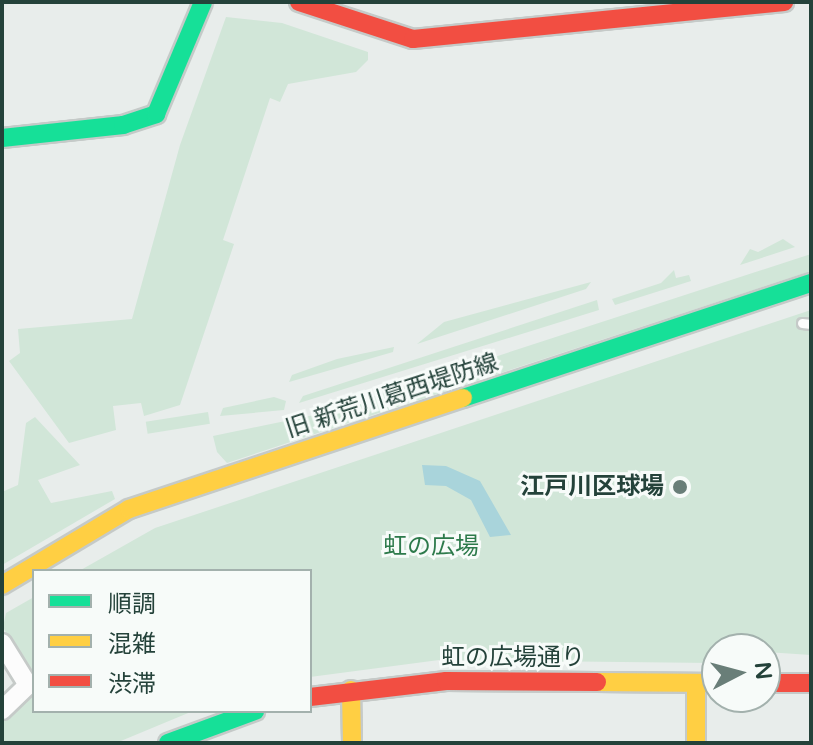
<!DOCTYPE html>
<html>
<head>
<meta charset="utf-8">
<style>
	body { margin:0 }
	#map { position:relative; width:813px; height:745px; overflow:hidden; background:#e8edeb; font-family:"Varela Round","Noto Sans JP",sans-serif }
	div>[style] { position:absolute }
	.green>* { inset:0; background:#d1e6d8; transform-origin:0 0 }
	.water>* { inset:0; background:#a9d4db }
	.roads { filter:drop-shadow(2px 0 #c5cac8) drop-shadow(-2px 0 #c5cac8) drop-shadow(0 2px #c5cac8) drop-shadow(0 -2px #c5cac8) }
	.lane>* { height:9px; margin:-4.5px; padding:0 4.5px; transform-origin:4.5px; border-radius:4.5px; background:#fcfcfc }
	.street>* { height:18px; margin:-9px; padding:0 9px; transform-origin:9px; border-radius:9px; background:#fcfcfc }
	.fast>* { height:18px; margin:-9px; padding:0 9px; transform-origin:9px; border-radius:9px; background:#16e098 }
	.slow>* { height:18px; margin:-9px; padding:0 9px; transform-origin:9px; border-radius:9px; background:#ffcf43 }
	.jam>* { height:18px; margin:-9px; padding:0 9px; transform-origin:9px; border-radius:9px; background:#f24e42 }
	.dots>* { width:22px; height:22px; translate:-50% -50%; box-sizing:border-box; border:4px solid #f7fbf9; border-radius:50% }
	span { translate:-50% -50%; white-space:nowrap; text-align:center; line-height:1.15; -webkit-text-stroke:6px #f7fbf9; paint-order:stroke }
	.street-label { font-size:24px; color:#24423a }
	.poi-label { font-size:24px; color:#24423a; font-weight:700 }
	.right { translate:-100% -50%; text-align:right }
	.park-label { font-size:24px; color:#2d7a4b }
	.frame { position:absolute; inset:0; border:4px solid #24423a; pointer-events:none }
	.legend { position:absolute; left:32px; top:569px; width:280px; height:144px; box-sizing:border-box; background:#f7fbf9; border:2px solid #a3b1ad; margin:0; padding:10px 14px; list-style:none; font-size:24px; color:#24423a }
	.legend li { display:flex; align-items:center; gap:16px; height:40px }
	.legend b { width:40px; border:2px solid #a3b1ad }
	.north { position:absolute; left:701px; top:633px; width:80px; height:80px; box-sizing:border-box; background:#f7fbf9; border:2px solid #a3b1ad; border-radius:50%; rotate:84deg; font-size:22px; font-weight:700; line-height:32px; text-align:center; color:#24423a }
	.north::after { content:''; display:block; margin:auto; width:28px; height:36px; background:#697e78; clip-path:polygon(50% 0,100% 100%,50% 72%,0 100%) }
</style>
</head>
<body>
<div id="map">
	<div class="green">
		<div style="clip-path:polygon(226px 17px,282px 23px,368px 52px,368px 60px,356px 72px,288px 84px,280px 102px,270px 98px,223px 240px,234px 244px,180px 405px,144px 416px,141px 403px,113px 406px,116px 430px,69px 443px,9px 361px,20px 353px,18px 329px,132px 319px,180px 145px)"></div>
		<div style="clip-path:polygon(783px 239px,795px 247px,740px 265px,750px 249px,758px 252px)"></div>
		<div style="clip-path:polygon(811px 254px,811px 271px,227px 463px,217px 452px,213px 436px,319px 414px)"></div>
		<div style="clip-path:polygon(674px 270px,676px 278px,689px 275px,691px 281px,615px 305px,612px 299px,661px 283px)"></div>
		<div style="clip-path:polygon(591px 282px,586px 289px,417px 344px,444px 322px)"></div>
		<div style="clip-path:polygon(597px 300px,599px 310px,299px 403px,303px 396px)"></div>
		<div style="clip-path:polygon(811px 310px,811px 655px,717px 649px,713px 663px,439px 660px,310px 677px,310px 571px,79px 571px,155px 528px)"></div>
		<div style="clip-path:polygon(394px 347px,393px 352px,289px 382px,292px 375px,337px 359px)"></div>
		<div style="clip-path:polygon(274px 397px,286px 401px,284px 410px,220px 416px,223px 408px)"></div>
		<div style="left:208px;top:412px;width:12px;height:63px;rotate:81deg"></div>
		<div style="clip-path:polygon(35px 417px,80px 465px,38px 480px,51px 503px,112px 491px,115px 499px,2px 565px,2px 492px,18px 485px,26px 423px)"></div>
		<div style="clip-path:polygon(34px 597px,34px 685px,3px 627px,6px 613px)"></div>
		<div style="clip-path:polygon(34px 687px,34px 711px,193px 711px,116px 743px,2px 743px,2px 716px)"></div>
	</div>
	<div class="water">
		<div style="clip-path:polygon(422px 465px,446px 466px,480px 481px,511px 535px,490px 537px,471px 500px,446px 486px,425px 485px)"></div>
	</div>
	<div class="roads">
		<div class="lane">
			<div style="left:802px;top:323px;width:9px;rotate:6deg"></div>
		</div>
		<div class="street">
			<div style="left:2px;top:643px;width:49px;rotate:58.2deg"></div>
			<div style="left:28px;top:685px;width:36px;rotate:136deg"></div>
		</div>
		<div class="fast">
			<div style="left:2px;top:138px;width:122px;rotate:-6.1deg"></div>
			<div style="left:123px;top:125px;width:35px;rotate:-18deg"></div>
			<div style="left:156px;top:114px;width:121px;rotate:-67.2deg"></div>
			<div style="left:463px;top:398px;width:367px;rotate:-18.3deg"></div>
			<div style="left:168px;top:743px;width:93px;rotate:-20.2deg"></div>
		</div>
		<div class="slow">
			<div style="left:2px;top:585px;width:148px;rotate:-30.9deg"></div>
			<div style="left:129px;top:509px;width:352px;rotate:-18.4deg"></div>
			<div style="left:597px;top:682px;width:120px;rotate:0.5deg"></div>
			<div style="left:696px;top:683px;width:60px;rotate:90deg"></div>
			<div style="left:351px;top:690px;width:53px;rotate:88.9deg"></div>
		</div>
		<div class="jam">
			<div style="left:299px;top:2px;width:120px;rotate:18deg"></div>
			<div style="left:413px;top:39px;width:373px;rotate:-5.7deg"></div>
			<div style="left:765px;top:683px;width:46px"></div>
			<div style="left:310px;top:697px;width:137px;rotate:-6.7deg"></div>
			<div style="left:446px;top:681px;width:151px;rotate:0.4deg"></div>
		</div>
	</div>
	<div class="dots">
		<div style="left:680px;top:487px;background:#697e78"></div>
	</div>
	<div class="street-label">
		<span style="left:392px;top:396px;rotate:-18deg">旧 新荒川葛西堤防線</span>
		<span style="left:513px;top:658px">虹の広場通り</span>
	</div>
	<div class="poi-label">
		<span class="right" style="left:664px;top:487px">江戸川区球場</span>
	</div>
	<div class="park-label">
		<span style="left:431px;top:547px">虹の広場</span>
	</div>
	<div class="frame"></div>
	<ul class="legend">
	<li><b style="height:10px;background:#16e098"></b>順調</li>
	<li><b style="height:10px;background:#ffcf43"></b>混雑</li>
	<li><b style="height:10px;background:#f24e42"></b>渋滞</li>
	</ul>
	<div class="north">N</div>
</div>
</body>
</html>
